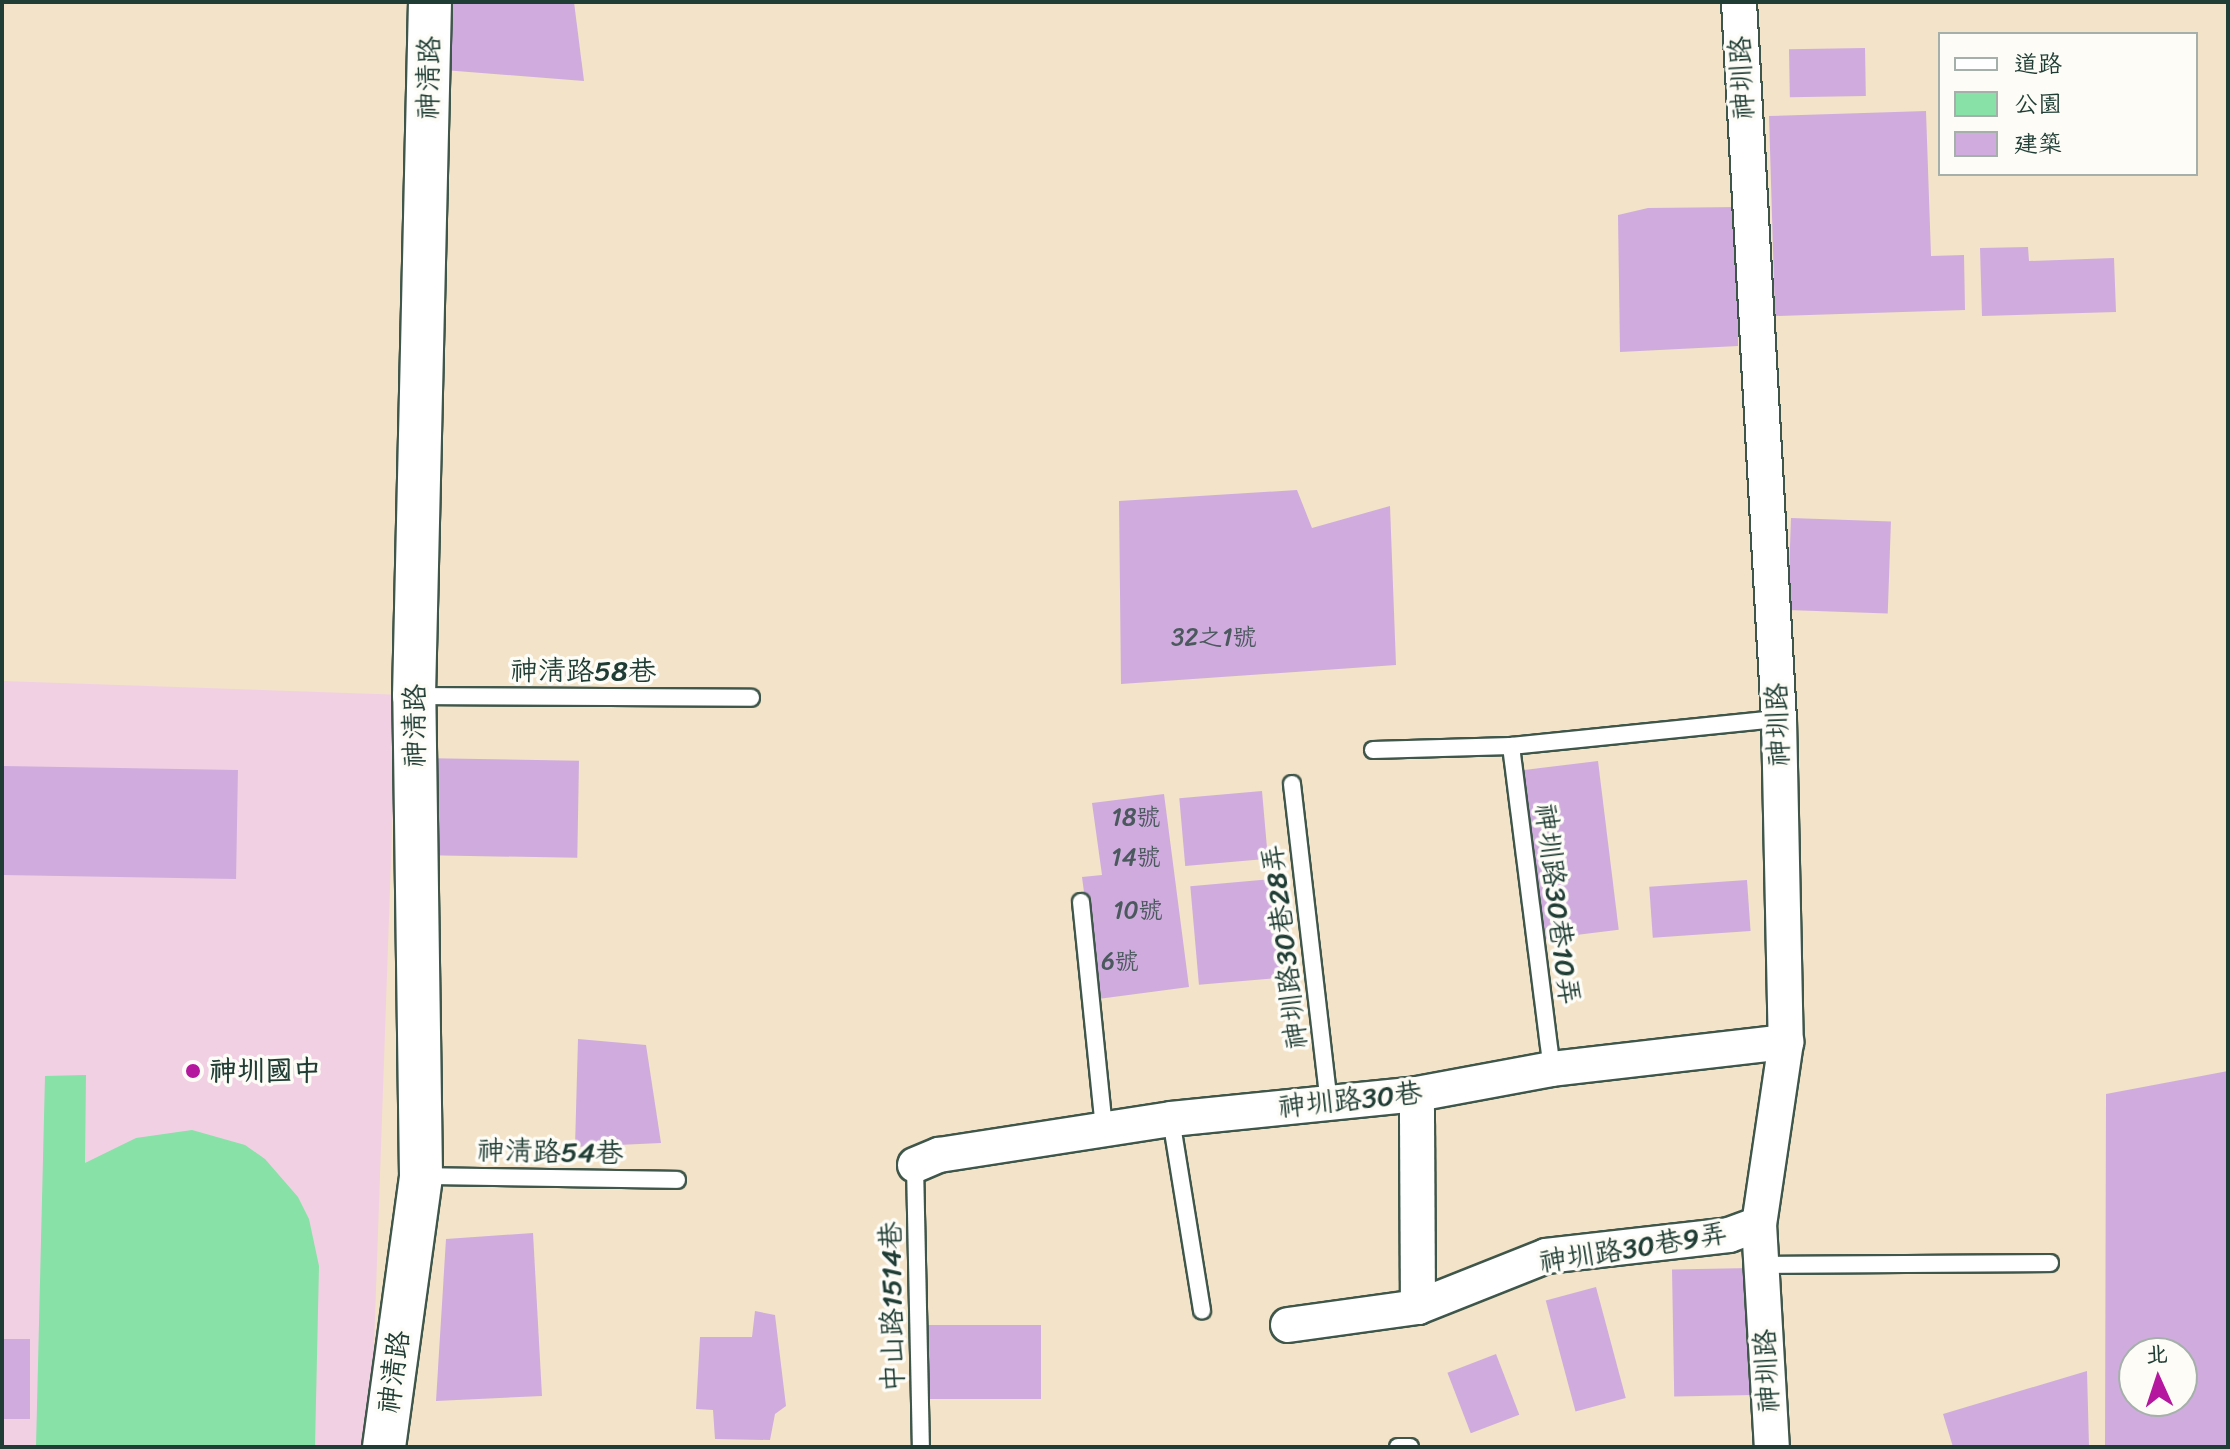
<!DOCTYPE html>
<html>
<head>
<meta charset="utf-8">
<style>
	body { margin:0 }
	#map { position:relative; width:2230px; height:1449px; overflow:hidden; background:#f3e3c8; font-family:Sriracha,"LXGW WenKai TC",sans-serif }
	div>[style] { position:absolute }
	.built>* { inset:0; background:#f1d0e3; transform-origin:0 0 }
	.green>* { inset:0; background:#88e1a6 }
	.building>* { inset:0; background:#cfacdd; transform-origin:0 0 }
	.roads { filter:drop-shadow(2px 0 #3f564a) drop-shadow(-2px 0 #3f564a) drop-shadow(0 2px #3f564a) drop-shadow(0 -2px #3f564a) }
	.service>* { height:16px; margin:-8px; padding:0 8px; transform-origin:8px; border-radius:8px; background:#fff }
	.minor>* { height:34px; margin:-17px; padding:0 17px; transform-origin:17px; border-radius:17px; background:#fff }
	.tertiary>* { height:42px; margin:-21px; padding:0 21px; transform-origin:21px; border-radius:21px; background:#fff }
	.dots>* { width:22px; height:22px; translate:-50% -50%; box-sizing:border-box; border:4px solid #fdfcf7; border-radius:50% }
	span { translate:-50% -50%; white-space:nowrap; text-align:center; line-height:1.15; -webkit-text-stroke:7px #fdfcf7; paint-order:stroke }
	.number-label { font-size:24px; color:#4b595e }
	.number-label span { -webkit-text-stroke-width:0 }
	.street-label { font-size:28px; color:#1f3d34 }
	.poi-label { font-size:28px; color:#1f3d34; font-weight:700 }
	.left { translate:0 -50%; text-align:left }
	.frame { position:absolute; inset:0; border:4px solid #1f3d34; pointer-events:none }
	.legend { position:absolute; left:1938px; top:32px; width:260px; height:144px; box-sizing:border-box; background:#fdfcf7; border:2px solid #a4b0a9; margin:0; padding:10px 14px; list-style:none; font-size:24px; color:#1f3d34 }
	.legend li { display:flex; align-items:center; gap:16px; height:40px }
	.legend b { width:40px; border:2px solid #a4b0a9 }
	.north { position:absolute; left:2118px; top:1337px; width:80px; height:80px; box-sizing:border-box; background:#fdfcf7; border:2px solid #a4b0a9; border-radius:50%; rotate:357deg; font-size:22px; font-weight:700; line-height:32px; text-align:center; color:#1f3d34 }
	.north::after { content:''; display:block; margin:auto; width:28px; height:36px; background:#b5179e; clip-path:polygon(50% 0,100% 100%,50% 72%,0 100%) }
</style>
</head>
<body>
<div id="map">
	<div class="built">
		<div style="left:2px;top:681px;width:395px;height:766px;rotate:2deg"></div>
	</div>
	<div class="green">
		<div style="clip-path:polygon(86px 1075px,85px 1163px,136px 1138px,192px 1130px,245px 1145px,265px 1159px,298px 1197px,309px 1219px,319px 1266px,315px 1447px,36px 1447px,45px 1076px)"></div>
	</div>
	<div class="building">
		<div style="clip-path:polygon(433px 2px,574px 2px,584px 81px,431px 69px)"></div>
		<div style="left:1865px;top:48px;width:48px;height:76px;rotate:89deg"></div>
		<div style="clip-path:polygon(1926px 111px,1931px 256px,1964px 255px,1965px 310px,1775px 316px,1769px 116px)"></div>
		<div style="clip-path:polygon(1739px 207px,1738px 346px,1620px 352px,1618px 215px,1648px 208px)"></div>
		<div style="clip-path:polygon(2028px 247px,2029px 261px,2114px 258px,2116px 312px,1982px 316px,1980px 248px)"></div>
		<div style="clip-path:polygon(1297px 490px,1312px 528px,1390px 506px,1396px 665px,1121px 684px,1119px 501px)"></div>
		<div style="left:1791px;top:518px;width:100px;height:92px;rotate:2deg"></div>
		<div style="left:417px;top:758px;width:162px;height:97px;rotate:1deg"></div>
		<div style="left:1598px;top:761px;width:170px;height:90px;rotate:83deg"></div>
		<div style="left:3px;top:766px;width:235px;height:109px;rotate:1deg"></div>
		<div style="left:1262px;top:791px;width:68px;height:83px;rotate:85deg"></div>
		<div style="clip-path:polygon(1164px 794px,1189px 987px,1098px 999px,1082px 877px,1102px 875px,1092px 803px)"></div>
		<div style="left:1272px;top:879px;width:99px;height:82px;rotate:85deg"></div>
		<div style="left:1747px;top:880px;width:51px;height:98px;rotate:86deg"></div>
		<div style="clip-path:polygon(578px 1039px,646px 1045px,661px 1143px,575px 1147px)"></div>
		<div style="clip-path:polygon(evenodd,2228px 1071px,2228px 1447px,2105px 1447px,2106px 1094px,2228px 1071px,2134px 1353px,2182px 1353px,2182px 1401px,2134px 1401px,2134px 1353px)"></div>
		<div style="clip-path:polygon(533px 1233px,542px 1396px,436px 1401px,446px 1239px)"></div>
		<div style="left:1752px;top:1268px;width:127px;height:80px;rotate:89deg"></div>
		<div style="left:1596px;top:1287px;width:115px;height:52px;rotate:75deg"></div>
		<div style="clip-path:polygon(755px 1311px,775px 1315px,786px 1406px,775px 1414px,770px 1440px,715px 1439px,713px 1410px,696px 1409px,700px 1337px,752px 1337px)"></div>
		<div style="left:1041px;top:1325px;width:74px;height:114px;rotate:90deg"></div>
		<div style="left:2px;top:1339px;width:28px;height:80px"></div>
		<div style="left:1496px;top:1354px;width:65px;height:52px;rotate:69deg"></div>
		<div style="clip-path:polygon(2087px 1371px,2089px 1447px,1953px 1447px,1943px 1414px)"></div>
	</div>
	<div class="roads">
		<div class="service">
			<div style="left:416px;top:696px;width:335px;rotate:0.3deg"></div>
			<div style="left:1511px;top:746px;width:326px;rotate:82.8deg"></div>
			<div style="left:1373px;top:750px;width:138px;rotate:-1.7deg"></div>
			<div style="left:1511px;top:746px;width:269px;rotate:-5.8deg"></div>
			<div style="left:1292px;top:784px;width:321px;rotate:83.4deg"></div>
			<div style="left:1081px;top:902px;width:228px;rotate:84.2deg"></div>
			<div style="left:1171px;top:1119px;width:194px;rotate:80.8deg"></div>
			<div style="left:915px;top:1165px;width:282px;rotate:88.8deg"></div>
			<div style="left:423px;top:1176px;width:254px;rotate:0.9deg"></div>
			<div style="left:1761px;top:1265px;width:289px;rotate:-0.4deg"></div>
			<div style="left:1398px;top:1447px;width:12px"></div>
		</div>
		<div class="minor">
			<div style="left:1739px;top:2px;width:718px;rotate:86.81deg"></div>
			<div style="left:1779px;top:719px;width:323px;rotate:88.8deg"></div>
			<div style="left:1786px;top:1042px;width:184px;rotate:98.4deg"></div>
			<div style="left:1759px;top:1224px;width:223px;rotate:86.7deg"></div>
			<div style="left:915px;top:1165px;width:26px;rotate:-23deg"></div>
			<div style="left:939px;top:1155px;width:235px;rotate:-8.8deg"></div>
			<div style="left:1171px;top:1119px;width:247px;rotate:-5.8deg"></div>
			<div style="left:1417px;top:1094px;width:137px;rotate:-10.5deg"></div>
			<div style="left:1552px;top:1069px;width:236px;rotate:-6.6deg"></div>
			<div style="left:1418px;top:1307px;width:138px;rotate:-21.7deg"></div>
			<div style="left:1546px;top:1256px;width:184px;rotate:-6.5deg"></div>
			<div style="left:1729px;top:1235px;width:32px;rotate:-20deg"></div>
			<div style="left:1288px;top:1325px;width:131px;rotate:-7.9deg"></div>
			<div style="left:1418px;top:1307px;width:213px;rotate:-90.3deg"></div>
		</div>
		<div class="tertiary">
			<div style="left:384px;top:1447px;width:274px;rotate:-82.2deg"></div>
			<div style="left:421px;top:1176px;width:480px;rotate:-90.8deg"></div>
			<div style="left:414px;top:696px;width:694px;rotate:-88.68deg"></div>
		</div>
	</div>
	<div class="dots">
		<div style="left:193px;top:1071px;background:#b5179e"></div>
	</div>
	<div class="number-label">
		<span style="left:1214px;top:638px">32之1號</span>
		<span style="left:1136px;top:818px">18號</span>
		<span style="left:1136px;top:858px">14號</span>
		<span style="left:1138px;top:911px">10號</span>
		<span style="left:1120px;top:962px">6號</span>
	</div>
	<div class="street-label">
		<span style="left:429px;top:78px;rotate:-89deg">神清路</span>
		<span style="left:1742px;top:78px;rotate:-93deg">神圳路</span>
		<span style="left:583px;top:671px">神清路58巷</span>
		<span style="left:1778px;top:725px;rotate:-92deg">神圳路</span>
		<span style="left:415px;top:726px;rotate:-90deg">神清路</span>
		<span style="left:1557px;top:904px;rotate:83deg">神圳路30巷10弄</span>
		<span style="left:1285px;top:947px;rotate:-97deg">神圳路30巷28弄</span>
		<span style="left:1350px;top:1100px;rotate:-6deg">神圳路30巷</span>
		<span style="left:550px;top:1152px;rotate:1deg">神清路54巷</span>
		<span style="left:1633px;top:1248px;rotate:-9deg">神圳路30巷9弄</span>
		<span style="left:892px;top:1307px;rotate:-91deg">中山路1514巷</span>
		<span style="left:1767px;top:1371px;rotate:-93deg">神圳路</span>
		<span style="left:394px;top:1372px;rotate:-82deg">神清路</span>
	</div>
	<div class="poi-label">
		<span class="left" style="left:209px;top:1071px">神圳國中</span>
	</div>
	<div class="frame"></div>
	<ul class="legend">
	<li><b style="height:10px;background:#fff"></b>道路</li>
	<li><b style="height:22px;background:#88e1a6"></b>公園</li>
	<li><b style="height:22px;background:#cfacdd"></b>建築</li>
	</ul>
	<div class="north">北</div>
</div>
</body>
</html>
